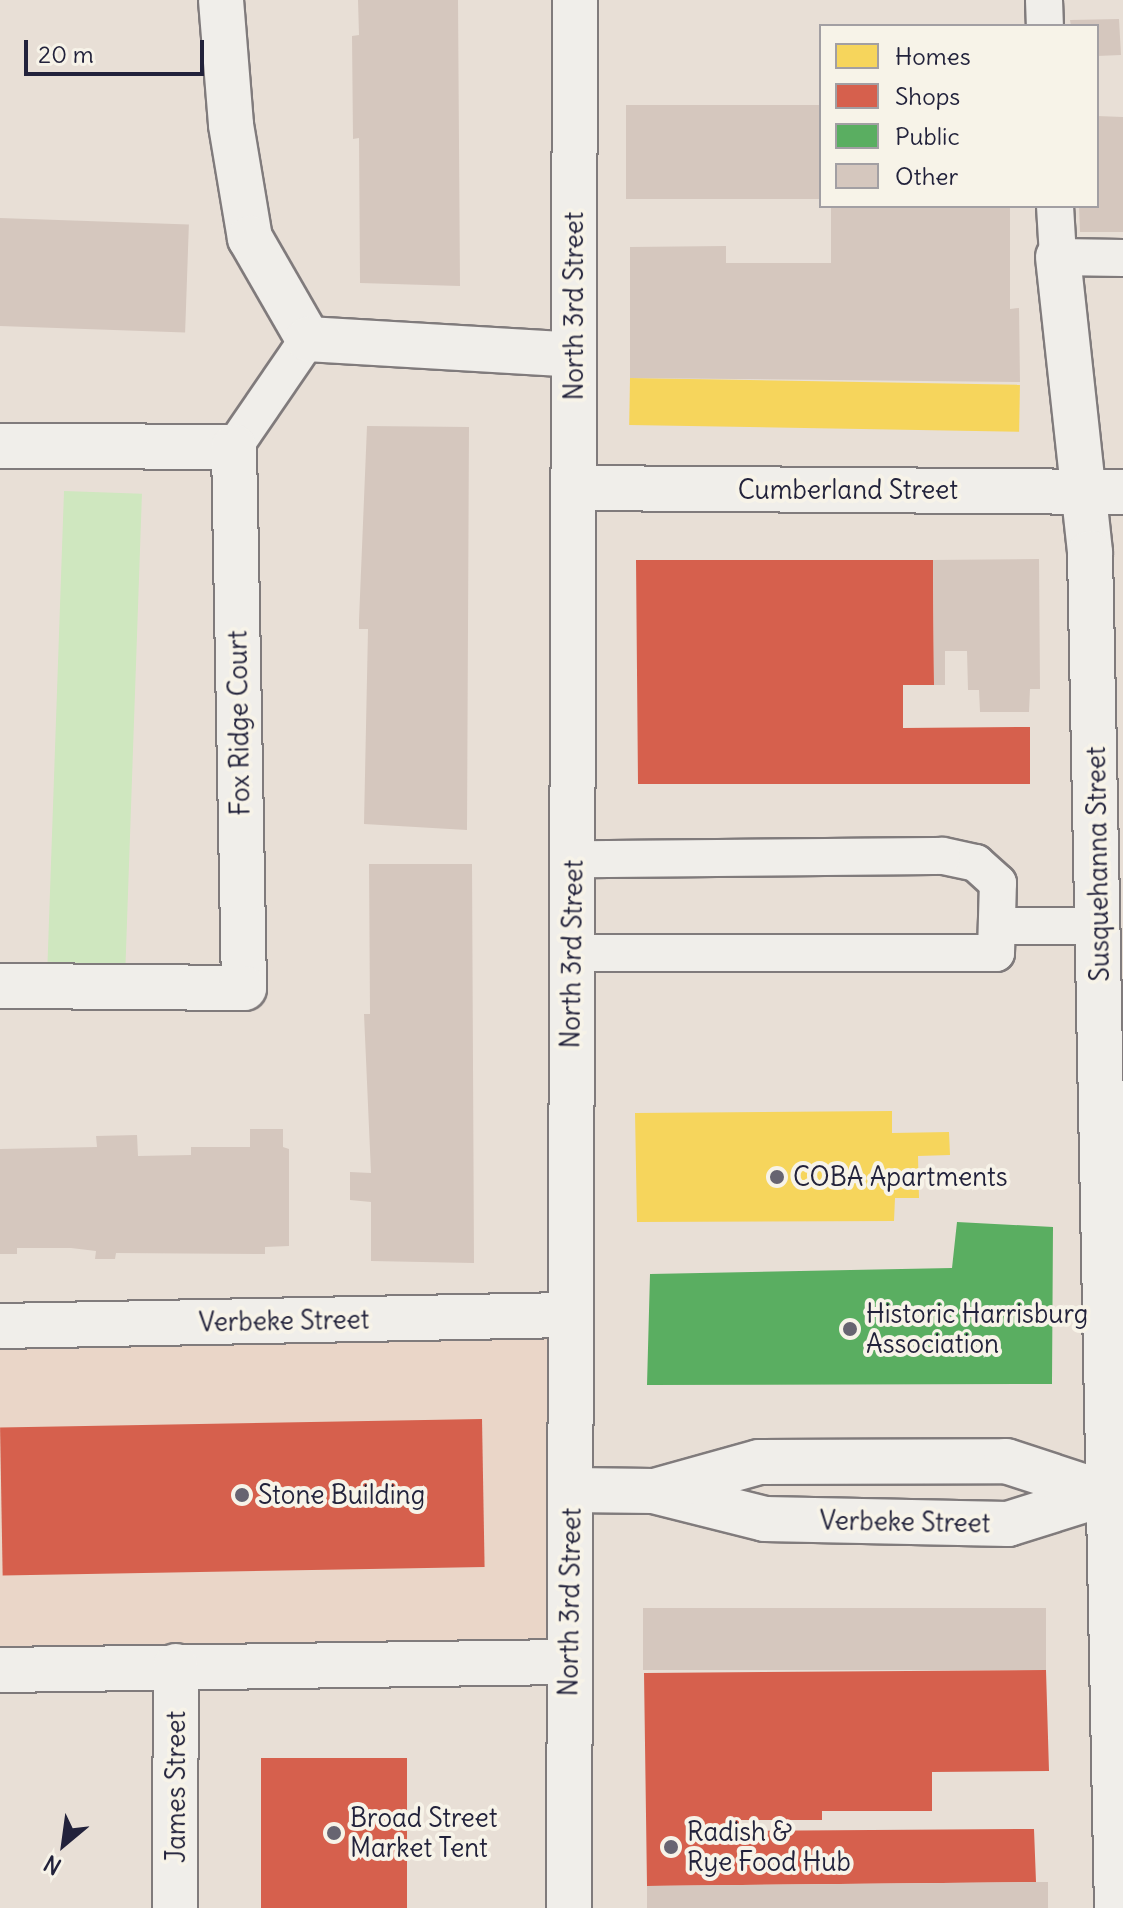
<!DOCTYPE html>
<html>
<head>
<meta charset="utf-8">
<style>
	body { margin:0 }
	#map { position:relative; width:1123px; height:1908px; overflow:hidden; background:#e8dfd6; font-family:Delius,sans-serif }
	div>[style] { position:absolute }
	.built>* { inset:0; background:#ead6c8; transform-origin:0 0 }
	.green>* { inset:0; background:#cfe7bf; transform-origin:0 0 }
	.homes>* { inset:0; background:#f6d55c; transform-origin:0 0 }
	.shops>* { inset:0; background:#d6604d; transform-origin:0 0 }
	.public>* { inset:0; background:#5aae61 }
	.building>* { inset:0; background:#d5c7be; transform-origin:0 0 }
	.roads { filter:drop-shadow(2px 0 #807b7c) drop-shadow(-2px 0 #807b7c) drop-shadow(0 2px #807b7c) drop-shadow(0 -2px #807b7c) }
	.service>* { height:36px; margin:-18px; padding:0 18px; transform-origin:18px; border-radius:18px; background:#f0eeea }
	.minor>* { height:44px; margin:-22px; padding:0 22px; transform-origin:22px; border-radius:22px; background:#f0eeea }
	.tertiary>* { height:44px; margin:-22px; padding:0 22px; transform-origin:22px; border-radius:22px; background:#f0eeea }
	.secondary>* { height:44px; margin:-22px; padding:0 22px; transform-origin:22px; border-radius:22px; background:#f0eeea }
	.dots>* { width:22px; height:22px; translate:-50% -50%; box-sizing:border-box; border:4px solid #f7f3e8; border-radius:50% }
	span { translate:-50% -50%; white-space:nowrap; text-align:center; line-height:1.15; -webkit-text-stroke:8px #f7f3e8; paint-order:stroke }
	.street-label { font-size:26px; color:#22223b }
	.poi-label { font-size:26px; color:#22223b }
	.left { translate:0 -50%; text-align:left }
	.legend { position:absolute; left:819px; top:24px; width:280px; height:184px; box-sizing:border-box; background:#f7f3e8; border:2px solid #a29fa3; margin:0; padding:10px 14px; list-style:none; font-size:24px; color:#22223b }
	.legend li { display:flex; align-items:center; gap:16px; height:40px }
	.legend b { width:40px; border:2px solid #a29fa3 }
	.north { position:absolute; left:24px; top:1804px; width:80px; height:80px; -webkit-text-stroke:6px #f7f3e8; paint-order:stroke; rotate:209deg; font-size:22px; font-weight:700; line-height:32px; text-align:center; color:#22223b }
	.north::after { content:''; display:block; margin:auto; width:28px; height:36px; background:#22223b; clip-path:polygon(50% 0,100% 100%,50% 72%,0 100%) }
	.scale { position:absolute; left:24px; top:40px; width:180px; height:36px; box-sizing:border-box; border:4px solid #22223b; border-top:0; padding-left:10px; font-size:24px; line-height:28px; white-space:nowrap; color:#22223b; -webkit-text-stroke:6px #f7f3e8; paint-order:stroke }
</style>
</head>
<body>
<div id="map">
	<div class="built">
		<div style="left:568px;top:1315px;width:347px;height:568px;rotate:90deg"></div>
	</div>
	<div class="green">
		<div style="left:64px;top:491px;width:78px;height:471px;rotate:2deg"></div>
	</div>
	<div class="homes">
		<div style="left:630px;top:378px;width:390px;height:47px;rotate:1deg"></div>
		<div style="clip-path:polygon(892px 1111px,892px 1133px,949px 1132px,950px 1155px,918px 1156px,919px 1198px,895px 1198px,894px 1221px,637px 1222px,635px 1113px)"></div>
	</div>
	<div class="shops">
		<div style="clip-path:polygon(636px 560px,933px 560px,934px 685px,903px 685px,903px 728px,1030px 727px,1030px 784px,638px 784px)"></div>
		<div style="left:482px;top:1419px;width:148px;height:482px;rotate:89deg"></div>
		<div style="clip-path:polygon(1046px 1670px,1049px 1771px,932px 1772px,932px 1811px,822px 1811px,822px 1820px,739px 1820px,739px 1831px,1034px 1829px,1036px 1882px,647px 1886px,644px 1673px)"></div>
		<div style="left:261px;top:1758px;width:146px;height:150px"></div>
	</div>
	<div class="public">
		<div style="clip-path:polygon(957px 1222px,1053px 1227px,1052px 1384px,647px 1385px,650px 1274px,952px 1268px)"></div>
	</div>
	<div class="building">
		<div style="clip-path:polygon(358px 0,458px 0,460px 286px,360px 283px,359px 138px,353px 139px,352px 36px,359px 35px)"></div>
		<div style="clip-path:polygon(1119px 19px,1121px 55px,1097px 56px,1097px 26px,1071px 26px,1070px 20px)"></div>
		<div style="left:821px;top:105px;width:94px;height:195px;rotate:90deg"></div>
		<div style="clip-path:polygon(1097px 116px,1123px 117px,1123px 232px,1080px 232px,1079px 206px,1097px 206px)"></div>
		<div style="clip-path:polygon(831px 206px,1010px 206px,1010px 309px,1019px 308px,1020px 382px,630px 378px,630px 247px,726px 246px,726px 263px,831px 263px)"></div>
		<div style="left:0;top:218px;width:189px;height:108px;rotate:2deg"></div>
		<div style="clip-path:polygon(367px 426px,469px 427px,467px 830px,364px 824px,368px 629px,359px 629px,359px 620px)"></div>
		<div style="clip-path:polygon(1039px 559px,1040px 689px,1030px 689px,1029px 712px,980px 712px,979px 690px,968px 690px,967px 651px,945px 651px,945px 685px,934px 685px,933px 560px)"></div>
		<div style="clip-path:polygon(369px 864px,472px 864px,474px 1263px,371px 1261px,371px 1202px,350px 1200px,350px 1172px,371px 1173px,364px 1014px,370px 1014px)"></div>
		<div style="clip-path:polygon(250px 1129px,283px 1129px,283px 1147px,289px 1149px,289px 1246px,265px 1247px,265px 1254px,116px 1253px,115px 1259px,95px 1259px,96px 1251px,71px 1248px,17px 1248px,17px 1254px,0 1254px,0 1149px,97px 1147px,96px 1136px,137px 1135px,138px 1156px,191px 1155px,191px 1147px,250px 1147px)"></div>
		<div style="left:1046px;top:1608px;width:62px;height:403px;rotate:90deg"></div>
		<div style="clip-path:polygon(1036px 1882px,1048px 1882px,1048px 1908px,647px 1908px,647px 1886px)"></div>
	</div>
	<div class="roads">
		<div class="service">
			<div style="left:1044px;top:0;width:26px;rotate:88deg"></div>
			<div style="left:1055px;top:206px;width:51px;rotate:86.6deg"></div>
			<div style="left:1058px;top:257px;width:65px;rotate:0.9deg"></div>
			<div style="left:234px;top:447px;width:131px;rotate:-55.6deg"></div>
			<div style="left:997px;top:926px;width:103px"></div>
			<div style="left:572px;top:953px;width:424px"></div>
			<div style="left:996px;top:953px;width:70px;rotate:-88.4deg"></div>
			<div style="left:998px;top:883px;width:30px;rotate:-138deg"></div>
			<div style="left:976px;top:863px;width:35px;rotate:-168deg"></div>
			<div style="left:942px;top:856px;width:369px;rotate:179.5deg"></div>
		</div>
		<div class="minor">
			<div style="left:221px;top:0;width:125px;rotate:85.4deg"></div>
			<div style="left:231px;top:125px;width:115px;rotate:80.5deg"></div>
			<div style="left:250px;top:238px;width:116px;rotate:60.1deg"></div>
			<div style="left:308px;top:339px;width:266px;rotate:3.4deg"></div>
			<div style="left:1058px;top:257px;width:298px;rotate:83.8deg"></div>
			<div style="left:1090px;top:553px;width:1355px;rotate:88.86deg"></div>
			<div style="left:0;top:446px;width:234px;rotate:0.2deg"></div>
			<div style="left:234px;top:447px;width:541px;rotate:88.94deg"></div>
			<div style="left:244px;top:988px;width:244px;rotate:-179.5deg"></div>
			<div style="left:574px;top:488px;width:549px;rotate:0.42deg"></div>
			<div style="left:0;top:1326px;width:568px;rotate:-1.11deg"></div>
			<div style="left:0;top:1670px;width:568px;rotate:-0.81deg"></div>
			<div style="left:175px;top:1908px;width:242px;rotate:-89.8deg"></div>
		</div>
		<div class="tertiary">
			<div style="left:572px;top:1490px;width:81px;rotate:0.7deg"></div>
			<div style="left:653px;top:1491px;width:115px;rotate:14deg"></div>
			<div style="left:765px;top:1519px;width:243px;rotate:1.2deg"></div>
			<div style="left:1008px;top:1524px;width:121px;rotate:-17.4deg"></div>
			<div style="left:655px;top:1491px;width:108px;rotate:-15.6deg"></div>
			<div style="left:759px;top:1462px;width:247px;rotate:-0.2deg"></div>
			<div style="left:1006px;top:1461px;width:113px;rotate:18.1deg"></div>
		</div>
		<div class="secondary">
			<div style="left:569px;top:1908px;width:1908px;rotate:-89.82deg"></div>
		</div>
	</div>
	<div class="dots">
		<div style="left:777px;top:1177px;background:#676471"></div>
		<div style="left:850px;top:1329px;background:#676471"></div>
		<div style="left:242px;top:1495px;background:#676471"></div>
		<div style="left:334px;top:1833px;background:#676471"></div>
		<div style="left:671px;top:1847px;background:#676471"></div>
	</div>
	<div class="street-label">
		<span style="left:574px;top:306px;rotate:-90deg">North 3rd Street</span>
		<span style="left:848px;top:490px">Cumberland Street</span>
		<span style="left:239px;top:723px;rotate:-91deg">Fox Ridge Court</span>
		<span style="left:1098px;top:864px;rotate:-91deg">Susquehanna Street</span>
		<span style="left:572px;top:954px;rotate:-89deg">North 3rd Street</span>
		<span style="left:284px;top:1321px;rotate:-1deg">Verbeke Street</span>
		<span style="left:905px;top:1522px;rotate:1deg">Verbeke Street</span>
		<span style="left:570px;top:1602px;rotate:-89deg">North 3rd Street</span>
		<span style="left:176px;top:1787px;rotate:-90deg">James Street</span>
	</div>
	<div class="poi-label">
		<span class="left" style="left:793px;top:1177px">COBA Apartments</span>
		<span class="left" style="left:866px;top:1329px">Historic Harrisburg<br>Association</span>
		<span class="left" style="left:258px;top:1495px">Stone Building</span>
		<span class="left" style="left:350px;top:1833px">Broad Street<br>Market Tent</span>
		<span class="left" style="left:687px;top:1847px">Radish &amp;<br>Rye Food Hub</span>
	</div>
	<ul class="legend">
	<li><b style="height:22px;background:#f6d55c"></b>Homes</li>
	<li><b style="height:22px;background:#d6604d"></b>Shops</li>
	<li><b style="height:22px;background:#5aae61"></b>Public</li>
	<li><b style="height:22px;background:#d5c7be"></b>Other</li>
	</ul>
	<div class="north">N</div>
	<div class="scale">20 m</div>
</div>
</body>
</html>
